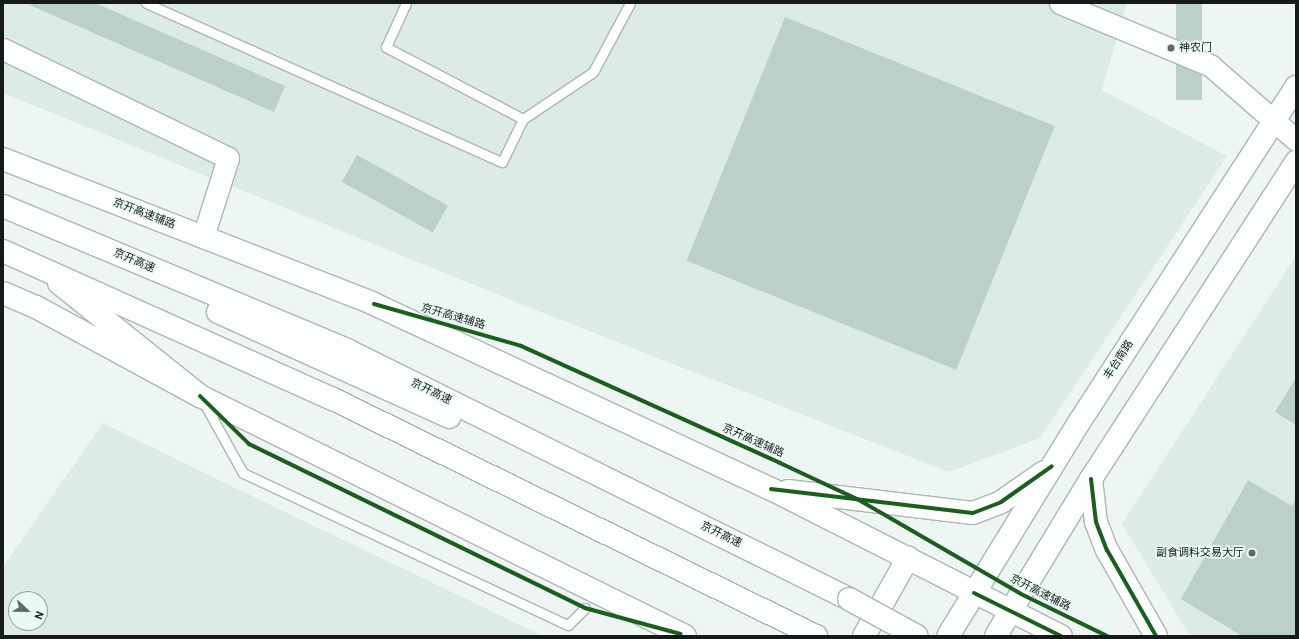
<!DOCTYPE html>
<html>
<head>
<meta charset="utf-8">
<style>
	body { margin:0 }
	#map { position:relative; width:1299px; height:639px; overflow:hidden; background:#eef6f3; font-family:Overpass,"Noto Sans SC",sans-serif }
	div>[style] { position:absolute }
	.built>* { inset:0; background:#dcebe5 }
	.building>* { inset:0; background:#bad0c8; transform-origin:0 0 }
	.roads { filter:drop-shadow(1px 0 #afb5b2) drop-shadow(-1px 0 #afb5b2) drop-shadow(0 1px #afb5b2) drop-shadow(0 -1px #afb5b2) }
	.service>* { height:9px; margin:-4.5px; padding:0 4.5px; transform-origin:4.5px; border-radius:4.5px; background:#fcfefd }
	.tertiary>* { height:21px; margin:-10.5px; padding:0 10.5px; transform-origin:10.5px; border-radius:10.5px; background:#fcfefd }
	.secondary>* { height:22px; margin:-11px; padding:0 11px; transform-origin:11px; border-radius:11px; background:#fcfefd }
	.primary>* { height:22px; margin:-11px; padding:0 11px; transform-origin:11px; border-radius:11px; background:#fcfefd }
	.motorway>* { height:22px; margin:-11px; padding:0 11px; transform-origin:11px; border-radius:11px; background:#fcfefd }
	.bridges { filter:drop-shadow(1px 0 #afb5b2) drop-shadow(-1px 0 #afb5b2) drop-shadow(0 1px #afb5b2) drop-shadow(0 -1px #afb5b2) }
	.motorway-bridge>* { height:22px; margin:-11px; padding:0 11px; transform-origin:11px; border-radius:11px; background:#fcfefd }
	.cycleway>* { height:4px; margin:-2px; padding:0 2px; transform-origin:2px; border-radius:2px; background:#1b5e20 }
	.dots>* { width:11px; height:11px; translate:-50% -50%; box-sizing:border-box; border:2px solid #ebfaf3; border-radius:50% }
	span { translate:-50% -50%; white-space:nowrap; text-align:center; line-height:1.15; -webkit-text-stroke:3.5px #ebfaf3; paint-order:stroke }
	.poi-label { font-size:11px; color:#161b19 }
	.left { translate:0 -50%; text-align:left }
	.right { translate:-100% -50%; text-align:right }
	.street-label { font-size:11px; color:#161b19 }
	.frame { position:absolute; inset:0; border:4px solid #161b19; pointer-events:none }
	.north { position:absolute; left:8px; top:591px; width:40px; height:40px; box-sizing:border-box; background:#ebfaf3; border:1px solid #96a19c; border-radius:50%; rotate:112deg; font-size:11px; font-weight:700; line-height:16px; text-align:center; color:#161b19 }
	.north::after { content:''; display:block; margin:auto; width:14px; height:18px; background:#626865; clip-path:polygon(50% 0,100% 100%,50% 72%,0 100%) }
</style>
</head>
<body>
<div id="map">
	<div class="built">
		<div style="clip-path:polygon(3px 3px,1127px 3px,1102px 90px,1227px 156px,1040px 438px,949px 472px,538px 311px,3px 93px)"></div>
		<div style="clip-path:polygon(1296px 256px,1296px 636px,1190px 636px,1122px 524px)"></div>
		<div style="clip-path:polygon(evenodd,103px 423px,198px 470px,543px 636px,3px 636px,3px 567px,103px 423px,16px 599px,40px 599px,40px 623px,16px 623px,16px 599px)"></div>
	</div>
	<div class="building">
		<div style="clip-path:polygon(25px 3px,95px 3px,285px 86px,274px 112px)"></div>
		<div style="left:1176px;top:3px;width:26px;height:97px"></div>
		<div style="left:785px;top:17px;width:291px;height:263px;rotate:22deg"></div>
		<div style="left:357px;top:155px;width:104px;height:31px;rotate:29deg"></div>
		<div style="clip-path:polygon(1296px 378px,1296px 425px,1275px 412px)"></div>
		<div style="clip-path:polygon(1248px 480px,1292px 506px,1296px 498px,1296px 636px,1242px 636px,1181px 599px)"></div>
	</div>
	<div class="roads">
		<div class="service">
			<div style="left:146px;top:3px;width:390px;rotate:24.1deg"></div>
			<div style="left:502px;top:162px;width:48px;rotate:-64deg"></div>
			<div style="left:523px;top:119px;width:155px;rotate:-152.3deg"></div>
			<div style="left:386px;top:47px;width:48px;rotate:-65.6deg"></div>
			<div style="left:523px;top:119px;width:84px;rotate:-33.9deg"></div>
			<div style="left:593px;top:72px;width:78px;rotate:-61.8deg"></div>
			<div style="left:204px;top:403px;width:80px;rotate:60.9deg"></div>
			<div style="left:243px;top:473px;width:359px;rotate:25.1deg"></div>
			<div style="left:568px;top:625px;width:24px;rotate:-45deg"></div>
		</div>
		<div class="tertiary">
			<div style="left:1060px;top:3px;width:164px;rotate:22.6deg"></div>
			<div style="left:1211px;top:66px;width:113px;rotate:41deg"></div>
			<div style="left:3px;top:49px;width:250px;rotate:25.8deg"></div>
			<div style="left:228px;top:158px;width:83px;rotate:107.6deg"></div>
		</div>
		<div class="secondary">
			<div style="left:3px;top:159px;width:398px;rotate:21.3deg"></div>
			<div style="left:374px;top:304px;width:438px;rotate:25deg"></div>
			<div style="left:771px;top:489px;width:325px;rotate:26.9deg"></div>
			<div style="left:3px;top:293px;width:36px;rotate:23deg"></div>
			<div style="left:36px;top:307px;width:187px;rotate:28.5deg"></div>
			<div style="left:200px;top:396px;width:541px;rotate:26.33deg"></div>
			<div style="left:1091px;top:479px;width:43px;rotate:83.4deg"></div>
			<div style="left:1096px;top:522px;width:30px;rotate:69deg"></div>
			<div style="left:1107px;top:550px;width:99px;rotate:60.3deg"></div>
			<div style="left:788px;top:491px;width:186px;rotate:6.8deg"></div>
			<div style="left:973px;top:513px;width:30px;rotate:-21deg"></div>
			<div style="left:1001px;top:502px;width:52px;rotate:-34.9deg"></div>
			<div style="left:1010px;top:612px;width:156px;rotate:-58.7deg"></div>
			<div style="left:1091px;top:479px;width:378px;rotate:-57.1deg"></div>
			<div style="left:864px;top:636px;width:90px;rotate:-60.6deg"></div>
			<div style="left:948px;top:636px;width:252px;rotate:-58.5deg"></div>
			<div style="left:1080px;top:421px;width:398px;rotate:-57.1deg"></div>
		</div>
		<div class="primary">
			<div style="left:996px;top:636px;width:28px;rotate:-60deg"></div>
		</div>
		<div class="motorway">
			<div style="left:3px;top:206px;width:375px;rotate:22.7deg"></div>
			<div style="left:349px;top:351px;width:558px;rotate:26.38deg"></div>
			<div style="left:3px;top:251px;width:362px;rotate:24.2deg"></div>
			<div style="left:333px;top:399px;width:538px;rotate:26.14deg"></div>
			<div style="left:59px;top:283px;width:181px;rotate:38.7deg"></div>
			<div style="left:218px;top:312px;width:254px;rotate:24.4deg"></div>
		</div>
	</div>
	<div class="bridges">
		<div class="motorway-bridge">
			<div style="left:849px;top:599px;width:77px;rotate:28.6deg"></div>
		</div>
	</div>
	<div class="cycleway">
		<div style="left:374px;top:304px;width:153px;rotate:15.9deg"></div>
		<div style="left:521px;top:346px;width:284px;rotate:24.3deg"></div>
		<div style="left:780px;top:463px;width:87px;rotate:25.1deg"></div>
		<div style="left:859px;top:500px;width:187px;rotate:30.1deg"></div>
		<div style="left:1021px;top:594px;width:96px;rotate:26deg"></div>
		<div style="left:200px;top:396px;width:69px;rotate:44.4deg"></div>
		<div style="left:249px;top:444px;width:374px;rotate:26deg"></div>
		<div style="left:585px;top:608px;width:99px;rotate:15.2deg"></div>
		<div style="left:1091px;top:479px;width:43px;rotate:83.4deg"></div>
		<div style="left:1096px;top:522px;width:30px;rotate:69deg"></div>
		<div style="left:1107px;top:550px;width:99px;rotate:60.3deg"></div>
		<div style="left:771px;top:489px;width:203px;rotate:6.8deg"></div>
		<div style="left:973px;top:513px;width:30px;rotate:-21deg"></div>
		<div style="left:1001px;top:502px;width:62px;rotate:-35.2deg"></div>
		<div style="left:974px;top:593px;width:97px;rotate:26.3deg"></div>
	</div>
	<div class="dots">
		<div style="left:1171px;top:48px;background:#626865"></div>
		<div style="left:1252px;top:553px;background:#626865"></div>
	</div>
	<div class="poi-label">
		<span class="left" style="left:1179px;top:48px">神农门</span>
		<span class="right" style="left:1244px;top:553px">副食调料交易大厅</span>
	</div>
	<div class="street-label">
		<span style="left:144px;top:214px;rotate:21deg">京开高速辅路</span>
		<span style="left:134px;top:261px;rotate:23deg">京开高速</span>
		<span style="left:453px;top:317px;rotate:16deg">京开高速辅路</span>
		<span style="left:1119px;top:360px;rotate:-57deg">丰台南路</span>
		<span style="left:431px;top:392px;rotate:26deg">京开高速</span>
		<span style="left:753px;top:441px;rotate:24deg">京开高速辅路</span>
		<span style="left:721px;top:535px;rotate:26deg">京开高速</span>
		<span style="left:1040px;top:593px;rotate:27deg">京开高速辅路</span>
	</div>
	<div class="frame"></div>
	<div class="north">N</div>
</div>
</body>
</html>
